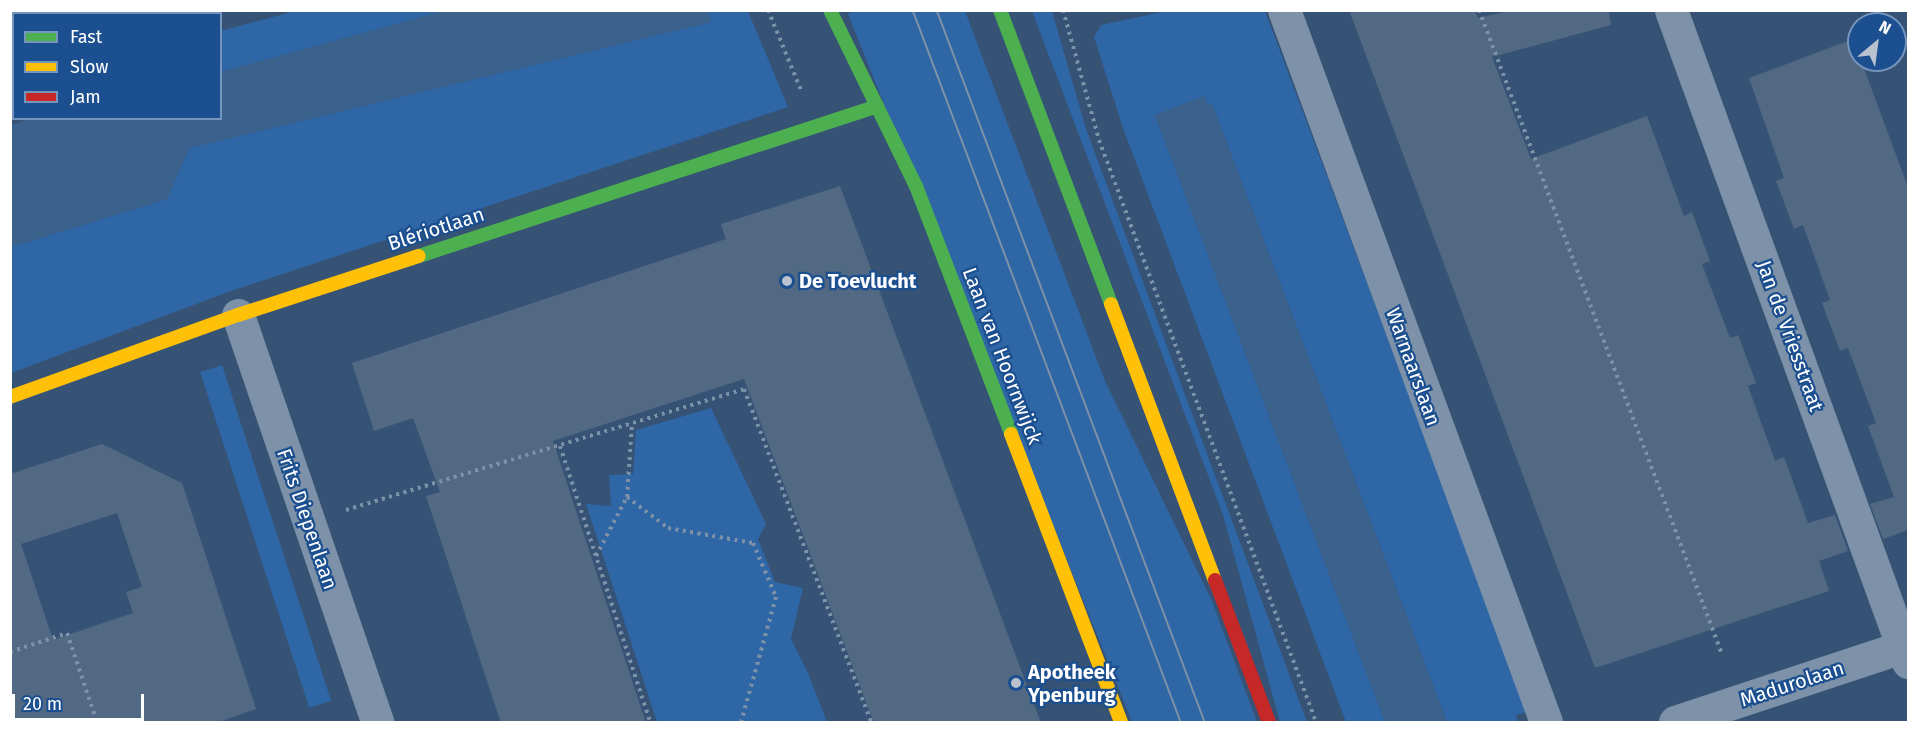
<!DOCTYPE html>
<html>
<head>
<meta charset="utf-8">
<style>
	body { margin:0 }
	#map { position:relative; width:1919px; height:733px; overflow:hidden; background:#365274; font-family:"Fira Sans",sans-serif }
	div>[style] { position:absolute }
	.green>* { inset:0; background:#2f66a5; transform-origin:0 0 }
	.water>* { inset:0; background:#3b618d }
	.building>* { inset:0; background:#526984 }
	.path>* { height:4px; margin-top:-2px; transform-origin:0; background:repeating-linear-gradient(90deg,#7d92a8 0 3px,transparent 0 7.5px) }
	.street>* { height:33px; margin:-16.5px; padding:0 16.5px; transform-origin:16.5px; border-radius:16.5px; background:#7d92a8 }
	.fast>* { height:14px; margin:-7px; padding:0 7px; transform-origin:7px; border-radius:7px; background:#4caf50 }
	.slow>* { height:14px; margin:-7px; padding:0 7px; transform-origin:7px; border-radius:7px; background:#ffc107 }
	.jam>* { height:14px; margin:-7px; padding:0 7px; transform-origin:7px; border-radius:7px; background:#c62828 }
	.tram>* { height:1.5px; margin:-0.75px; padding:0 0.75px; transform-origin:0.75px; border-radius:0.75px; background:#7e92a7 }
	.dots>* { width:16px; height:16px; translate:-50% -50%; box-sizing:border-box; border:3px solid #1b4f8f; border-radius:50% }
	span { translate:-50% -50%; white-space:nowrap; text-align:center; line-height:1.15; -webkit-text-stroke:4.5px #1b4f8f; paint-order:stroke }
	.street-label { font-size:20px; color:#fff }
	.poi-label { font-size:20px; color:#fff; font-weight:700 }
	.left { translate:0 -50%; text-align:left }
	.frame { position:absolute; inset:0; border:12px solid #fff; pointer-events:none }
	.legend { position:absolute; left:12px; top:12px; width:210px; height:108px; box-sizing:border-box; background:#1b4f8f; border:2px solid #7695bc; margin:0; padding:8px 10px; list-style:none; font-size:18px; color:#fff }
	.legend li { display:flex; align-items:center; gap:12px; height:30px }
	.legend b { width:30px; border:2px solid #7695bc }
	.north { position:absolute; left:1847px; top:12px; width:60px; height:60px; box-sizing:border-box; background:#1b4f8f; border:2px solid #7695bc; border-radius:50%; rotate:29deg; font-size:16px; font-weight:700; line-height:24px; text-align:center; color:#fff }
	.north::after { content:''; display:block; margin:auto; width:21px; height:27px; background:#b9c2ce; clip-path:polygon(50% 0,100% 100%,50% 72%,0 100%) }
	.scale { position:absolute; left:12px; top:694px; width:132px; height:27px; box-sizing:border-box; border:3px solid #fff; border-top:0; padding-left:8px; font-size:18px; line-height:21px; white-space:nowrap; color:#fff; -webkit-text-stroke:4px #1b4f8f; paint-order:stroke }
</style>
</head>
<body>
<div id="map">
	<div class="green">
		<div style="clip-path:polygon(856px 10px,965px 11px,1105px 381px,1212px 601px,1257px 722px,1132px 722px,848px 14px)"></div>
		<div style="clip-path:polygon(295px 11px,444px 11px,221px 72px,220px 31px)"></div>
		<div style="clip-path:polygon(708px 11px,748px 11px,788px 107px,231px 291px,11px 373px,11px 247px,167px 199px,189px 148px,711px 22px)"></div>
		<div style="clip-path:polygon(1032px 11px,1052px 11px,1086px 129px,1307px 722px,1280px 722px,1223px 515px)"></div>
		<div style="clip-path:polygon(1167px 11px,1265px 11px,1528px 712px,1516px 715px,1518px 722px,1447px 722px,1212px 104px,1207px 104px,1204px 97px,1155px 115px,1385px 722px,1346px 722px,1123px 128px,1094px 37px,1101px 25px)"></div>
		<div style="left:222px;top:365px;width:353px;height:23px;rotate:72deg"></div>
		<div style="clip-path:polygon(711px 408px,766px 524px,758px 539px,775px 582px,803px 588px,791px 639px,808px 673px,827px 722px,657px 722px,586px 504px,611px 506px,609px 475px,633px 474px,636px 430px)"></div>
	</div>
	<div class="water">
		<div style="clip-path:polygon(444px 11px,708px 10px,711px 22px,189px 148px,167px 199px,11px 247px,11px 125px,32px 118px,220px 118px,221px 72px)"></div>
		<div style="clip-path:polygon(1204px 96px,1207px 104px,1212px 104px,1447px 722px,1385px 722px,1155px 115px)"></div>
	</div>
	<div class="building">
		<div style="clip-path:polygon(1349px 10px,1475px 10px,1478px 18px,1513px 10px,1609px 10px,1611px 25px,1492px 57px,1531px 159px,1647px 116px,1684px 216px,1692px 212px,1710px 261px,1702px 264px,1730px 338px,1738px 335px,1756px 383px,1748px 386px,1775px 461px,1784px 457px,1808px 523px,1835px 515px,1848px 551px,1819px 561px,1829px 591px,1595px 668px)"></div>
		<div style="clip-path:polygon(1853px 39px,1908px 187px,1908px 530px,1883px 539px,1870px 504px,1894px 497px,1868px 426px,1876px 423px,1848px 348px,1840px 351px,1822px 303px,1830px 300px,1803px 225px,1794px 229px,1776px 181px,1784px 178px,1749px 78px)"></div>
		<div style="clip-path:polygon(840px 186px,1041px 723px,874px 723px,744px 379px,553px 441px,646px 723px,501px 723px,426px 496px,440px 492px,413px 418px,374px 431px,352px 363px,726px 239px,721px 224px)"></div>
		<div style="clip-path:polygon(evenodd,102px 444px,182px 483px,256px 709px,216px 723px,10px 723px,10px 474px,102px 444px,117px 513px,142px 587px,126px 592px,133px 613px,53px 640px,21px 544px,117px 513px)"></div>
	</div>
	<div class="path">
		<div style="left:768px;top:10px;width:87px;rotate:67.6deg"></div>
		<div style="left:1063px;top:10px;width:135px;rotate:74.5deg"></div>
		<div style="left:1099px;top:140px;width:621px;rotate:69.55deg"></div>
		<div style="left:1479px;top:10px;width:688px;rotate:69.33deg"></div>
		<div style="left:560px;top:446px;width:290px;rotate:71.9deg"></div>
		<div style="left:627px;top:497px;width:73px;rotate:-86.1deg"></div>
		<div style="left:346px;top:510px;width:416px;rotate:-16.9deg"></div>
		<div style="left:744px;top:389px;width:356px;rotate:69.1deg"></div>
		<div style="left:596px;top:556px;width:67px;rotate:-62.3deg"></div>
		<div style="left:627px;top:497px;width:51px;rotate:37.1deg"></div>
		<div style="left:668px;top:528px;width:86px;rotate:10deg"></div>
		<div style="left:753px;top:543px;width:59px;rotate:66.9deg"></div>
		<div style="left:776px;top:597px;width:130px;rotate:105.6deg"></div>
		<div style="left:10px;top:652px;width:60px;rotate:-18.4deg"></div>
		<div style="left:67px;top:633px;width:94px;rotate:71.4deg"></div>
	</div>
	<div class="street">
		<div style="left:1284px;top:10px;width:759px;rotate:69.8deg"></div>
		<div style="left:1671px;top:10px;width:694px;rotate:70.02deg"></div>
		<div style="left:238px;top:315px;width:430px;rotate:71.1deg"></div>
		<div style="left:1675px;top:722px;width:245px;rotate:-18.3deg"></div>
	</div>
	<div class="fast">
		<div style="left:830px;top:10px;width:196px;rotate:64deg"></div>
		<div style="left:916px;top:186px;width:266px;rotate:69deg"></div>
		<div style="left:1000px;top:10px;width:314px;rotate:69.3deg"></div>
		<div style="left:10px;top:11px;width:2px;rotate:-27deg"></div>
		<div style="left:419px;top:256px;width:482px;rotate:-18.1deg"></div>
	</div>
	<div class="slow">
		<div style="left:187px;top:14px;width:11px;rotate:-22deg"></div>
		<div style="left:10px;top:65px;width:4px;rotate:-14deg"></div>
		<div style="left:1111px;top:304px;width:295px;rotate:69.4deg"></div>
		<div style="left:10px;top:397px;width:242px;rotate:-19.8deg"></div>
		<div style="left:238px;top:315px;width:190px;rotate:-18.1deg"></div>
		<div style="left:1011px;top:434px;width:308px;rotate:69.1deg"></div>
	</div>
	<div class="jam">
		<div style="left:1215px;top:580px;width:152px;rotate:69.2deg"></div>
	</div>
	<div class="tram">
		<div style="left:913px;top:10px;width:761px;rotate:69.37deg"></div>
		<div style="left:937px;top:10px;width:761px;rotate:69.37deg"></div>
	</div>
	<div class="dots">
		<div style="left:787px;top:281px;background:#b9c2ce"></div>
		<div style="left:1016px;top:683px;background:#b9c2ce"></div>
	</div>
	<div class="street-label">
		<span style="left:436px;top:229px;rotate:-18deg">Blériotlaan</span>
		<span style="left:1790px;top:336px;rotate:70deg">Jan de Vriesstraat</span>
		<span style="left:1002px;top:356px;rotate:69deg">Laan van Hoornwijck</span>
		<span style="left:1413px;top:367px;rotate:70deg">Warnaarslaan</span>
		<span style="left:307px;top:519px;rotate:71deg">Frits Diepenlaan</span>
		<span style="left:1792px;top:684px;rotate:-18deg">Madurolaan</span>
	</div>
	<div class="poi-label">
		<span class="left" style="left:799px;top:281px">De Toevlucht</span>
		<span class="left" style="left:1028px;top:684px">Apotheek<br>Ypenburg</span>
	</div>
	<div class="frame"></div>
	<ul class="legend">
	<li><b style="height:8px;background:#4caf50"></b>Fast</li>
	<li><b style="height:8px;background:#ffc107"></b>Slow</li>
	<li><b style="height:8px;background:#c62828"></b>Jam</li>
	</ul>
	<div class="north">N</div>
	<div class="scale">20 m</div>
</div>
</body>
</html>
